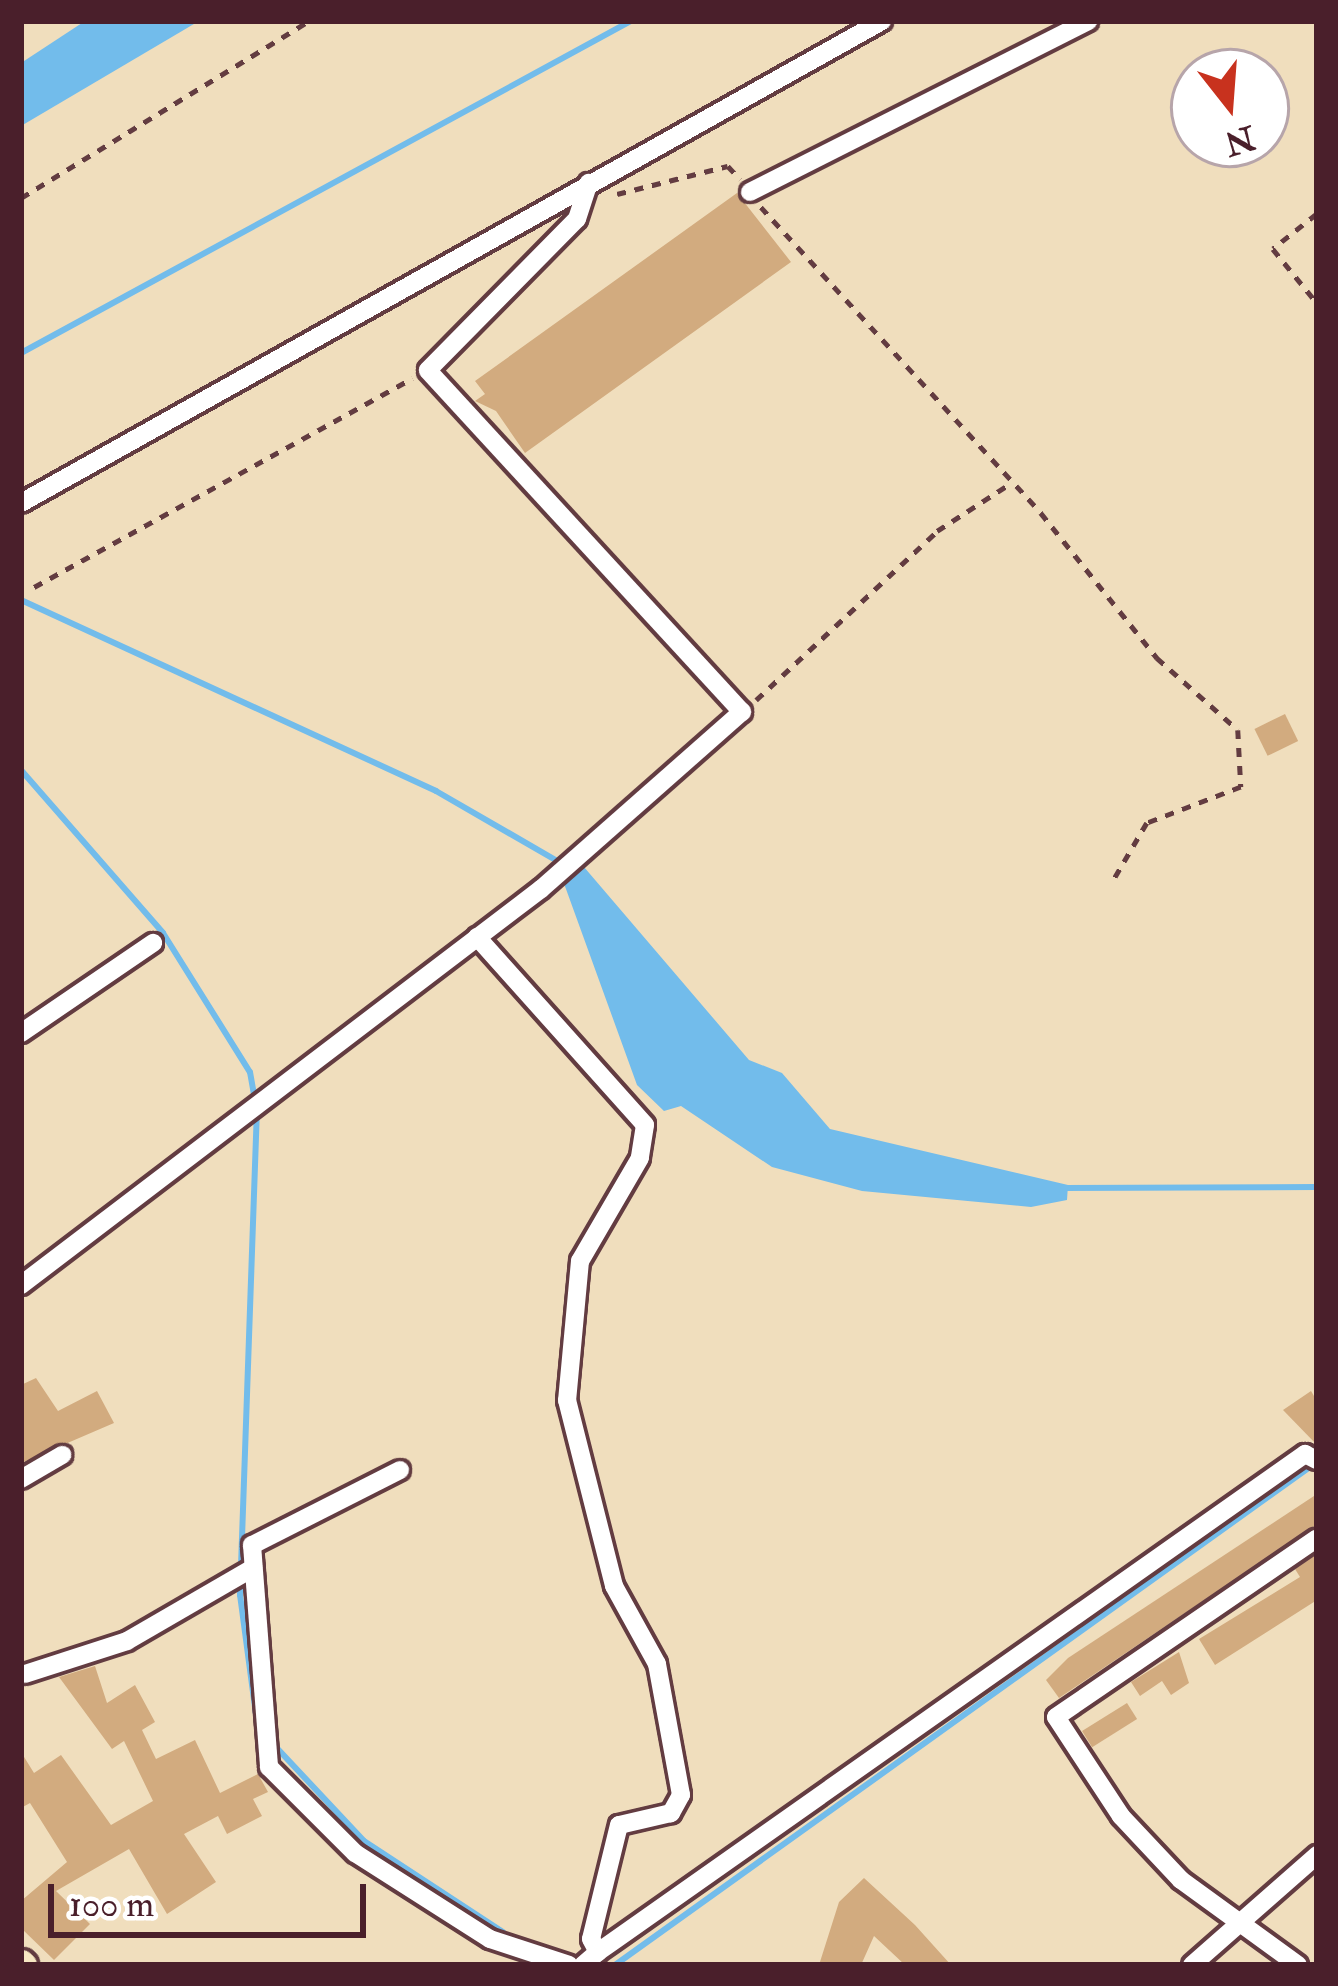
<!DOCTYPE html>
<html>
<head>
<meta charset="utf-8">
<style>
	body { margin:0 }
	#map { position:relative; width:1338px; height:1986px; overflow:hidden; background:#f0debd; font-family:"IM FELL Double Pica",serif }
	div>[style] { position:absolute }
	.water>* { inset:0; background:#72bceb }
	.stream>* { height:6px; margin:-3px; padding:0 3px; transform-origin:3px; border-radius:3px; background:#72bceb }
	.building>* { inset:0; background:#d2ab7f; transform-origin:0 0 }
	.path>* { height:4.5px; margin-top:-2.25px; transform-origin:0; background:repeating-linear-gradient(90deg,#633c41 0 9px,transparent 0 18px) }
	.roads { filter:drop-shadow(3px 0 #633c41) drop-shadow(-3px 0 #633c41) drop-shadow(0 3px #633c41) drop-shadow(0 -3px #633c41) }
	.minor>* { height:18px; margin:-9px; padding:0 9px; transform-origin:9px; border-radius:9px; background:#fff }
	.secondary>* { height:27px; margin:-13.5px; padding:0 13.5px; transform-origin:13.5px; border-radius:13.5px; background:#f8e8c3 }
	span { translate:-50% -50%; white-space:nowrap; text-align:center; line-height:1.15; -webkit-text-stroke:12px #fff; paint-order:stroke }
	.frame { position:absolute; inset:0; border:24px solid #4a1f2b; pointer-events:none }
	.north { position:absolute; left:1170px; top:48px; width:120px; height:120px; box-sizing:border-box; background:#fff; border:3px solid #b7a5aa; border-radius:50%; rotate:163deg; font-size:33px; font-weight:700; line-height:48px; text-align:center; color:#4a1f2b }
	.north::after { content:''; display:block; margin:auto; width:42px; height:54px; background:#c8321e; clip-path:polygon(50% 0,100% 100%,50% 72%,0 100%) }
	.scale { position:absolute; left:48px; top:1884px; width:318px; height:54px; box-sizing:border-box; border:6px solid #4a1f2b; border-top:0; padding-left:15px; font-size:36px; line-height:42px; white-space:nowrap; color:#4a1f2b; -webkit-text-stroke:9px #fff; paint-order:stroke }
</style>
</head>
<body>
<div id="map">
	<div class="water">
		<div style="clip-path:polygon(85px 21px,199px 21px,21px 126px,21px 63px)"></div>
		<div style="clip-path:polygon(584px 867px,749px 1060px,782px 1073px,830px 1129px,1068px 1185px,1067px 1200px,1031px 1207px,862px 1191px,772px 1167px,681px 1106px,664px 1111px,637px 1085px,562px 878px)"></div>
	</div>
	<div class="stream">
		<div style="left:21px;top:353px;width:694px;rotate:-28.56deg"></div>
		<div style="left:21px;top:600px;width:457px;rotate:24.7deg"></div>
		<div style="left:436px;top:791px;width:148px;rotate:30deg"></div>
		<div style="left:21px;top:770px;width:216px;rotate:48.9deg"></div>
		<div style="left:163px;top:933px;width:164px;rotate:58deg"></div>
		<div style="left:250px;top:1072px;width:28px;rotate:80deg"></div>
		<div style="left:1063px;top:1188px;width:254px;rotate:-0.2deg"></div>
		<div style="left:257px;top:1722px;width:128px;rotate:-97.6deg"></div>
		<div style="left:240px;top:1595px;width:482px;rotate:-88deg"></div>
		<div style="left:275px;top:1746px;width:130px;rotate:46.9deg"></div>
		<div style="left:364px;top:1841px;width:166px;rotate:33.2deg"></div>
		<div style="left:615px;top:1965px;width:860px;rotate:-35.63deg"></div>
	</div>
	<div class="building">
		<div style="clip-path:polygon(737px 193px,791px 262px,525px 453px,496px 411px,475px 401px,485px 394px,475px 381px)"></div>
		<div style="left:1285px;top:714px;width:30px;height:34px;rotate:64deg"></div>
		<div style="clip-path:polygon(36px 1378px,58px 1411px,97px 1391px,114px 1423px,21px 1463px,21px 1385px)"></div>
		<div style="clip-path:polygon(1311px 1391px,1317px 1401px,1317px 1445px,1283px 1410px)"></div>
		<div style="clip-path:polygon(1317px 1494px,1317px 1524px,1059px 1698px,1046px 1680px,1068px 1658px)"></div>
		<div style="clip-path:polygon(1314px 1556px,1317px 1600px,1215px 1665px,1199px 1639px,1300px 1577px,1295px 1569px)"></div>
		<div style="clip-path:polygon(1179px 1652px,1189px 1683px,1171px 1695px,1162px 1681px,1140px 1696px,1131px 1682px)"></div>
		<div style="clip-path:polygon(95px 1666px,107px 1703px,135px 1685px,155px 1722px,142px 1730px,156px 1759px,195px 1740px,220px 1793px,258px 1774px,268px 1792px,253px 1799px,262px 1816px,227px 1834px,218px 1816px,184px 1834px,216px 1882px,167px 1914px,129px 1849px,56px 1891px,90px 1924px,54px 1960px,21px 1928px,21px 1901px,67px 1862px,30px 1803px,21px 1808px,21px 1752px,34px 1773px,61px 1755px,111px 1825px,153px 1801px,124px 1741px,112px 1749px,59px 1677px)"></div>
		<div style="left:1127px;top:1703px;width:19px;height:53px;rotate:58deg"></div>
		<div style="clip-path:polygon(864px 1878px,915px 1925px,951px 1965px,905px 1965px,874px 1936px,861px 1965px,819px 1965px,839px 1902px)"></div>
	</div>
	<div class="path">
		<div style="left:617px;top:194px;width:114px;rotate:-14.2deg"></div>
		<div style="left:728px;top:166px;width:18px;rotate:47deg"></div>
		<div style="left:21px;top:198px;width:338px;rotate:-31.6deg"></div>
		<div style="left:761px;top:207px;width:415px;rotate:47.5deg"></div>
		<div style="left:1041px;top:513px;width:186px;rotate:51.3deg"></div>
		<div style="left:1157px;top:658px;width:108px;rotate:41.6deg"></div>
		<div style="left:1238px;top:730px;width:57px;rotate:87deg"></div>
		<div style="left:1241px;top:787px;width:101px;rotate:159deg"></div>
		<div style="left:1147px;top:823px;width:67px;rotate:120.4deg"></div>
		<div style="left:1317px;top:214px;width:56px;rotate:141.5deg"></div>
		<div style="left:1273px;top:249px;width:70px;rotate:50.8deg"></div>
		<div style="left:34px;top:587px;width:432px;rotate:-28.9deg"></div>
		<div style="left:756px;top:700px;width:248px;rotate:-43deg"></div>
		<div style="left:937px;top:531px;width:88px;rotate:-33deg"></div>
	</div>
	<div class="roads">
		<div class="minor">
			<div style="left:750px;top:192px;width:379px;rotate:-26.8deg"></div>
			<div style="left:21px;top:503px;width:987px;rotate:-29.24deg"></div>
			<div style="left:477px;top:937px;width:252px;rotate:48.2deg"></div>
			<div style="left:645px;top:1125px;width:33px;rotate:99deg"></div>
			<div style="left:640px;top:1158px;width:119px;rotate:120.2deg"></div>
			<div style="left:580px;top:1261px;width:140px;rotate:95.3deg"></div>
			<div style="left:567px;top:1400px;width:192px;rotate:75.8deg"></div>
			<div style="left:614px;top:1586px;width:89px;rotate:61.1deg"></div>
			<div style="left:657px;top:1664px;width:133px;rotate:79.6deg"></div>
			<div style="left:681px;top:1795px;width:21px;rotate:119deg"></div>
			<div style="left:671px;top:1813px;width:53px;rotate:167deg"></div>
			<div style="left:619px;top:1825px;width:117px;rotate:103.8deg"></div>
			<div style="left:591px;top:1939px;width:15px;rotate:62deg"></div>
			<div style="left:598px;top:1952px;width:20px;rotate:139deg"></div>
			<div style="left:21px;top:1033px;width:160px;rotate:-34.3deg"></div>
			<div style="left:21px;top:1285px;width:654px;rotate:-37.29deg"></div>
			<div style="left:541px;top:889px;width:268px;rotate:-41.4deg"></div>
			<div style="left:742px;top:712px;width:464px;rotate:-132.6deg"></div>
			<div style="left:428px;top:370px;width:212px;rotate:-45.4deg"></div>
			<div style="left:577px;top:219px;width:38px;rotate:-72deg"></div>
			<div style="left:400px;top:1470px;width:166px;rotate:153.1deg"></div>
			<div style="left:252px;top:1545px;width:223px;rotate:85.6deg"></div>
			<div style="left:269px;top:1767px;width:122px;rotate:45deg"></div>
			<div style="left:355px;top:1853px;width:160px;rotate:32.5deg"></div>
			<div style="left:490px;top:1939px;width:83px;rotate:18.2deg"></div>
			<div style="left:21px;top:1479px;width:48px;rotate:-30.3deg"></div>
			<div style="left:25px;top:1674px;width:107px;rotate:-17.9deg"></div>
			<div style="left:127px;top:1641px;width:146px;rotate:-30.1deg"></div>
			<div style="left:598px;top:1952px;width:865px;rotate:-35.16deg"></div>
			<div style="left:1305px;top:1454px;width:13px;rotate:27deg"></div>
			<div style="left:1192px;top:1965px;width:167px;rotate:-41.3deg"></div>
			<div style="left:1298px;top:1965px;width:145px;rotate:-144deg"></div>
			<div style="left:1181px;top:1880px;width:88px;rotate:-133.2deg"></div>
			<div style="left:1121px;top:1816px;width:118px;rotate:-123.3deg"></div>
			<div style="left:1056px;top:1717px;width:316px;rotate:-34.4deg"></div>
		</div>
		<div class="secondary">
			<div style="left:21px;top:1963px;width:3px;rotate:45deg"></div>
		</div>
	</div>
	<div class="frame"></div>
	<div class="north">N</div>
	<div class="scale">100 m</div>
</div>
</body>
</html>
